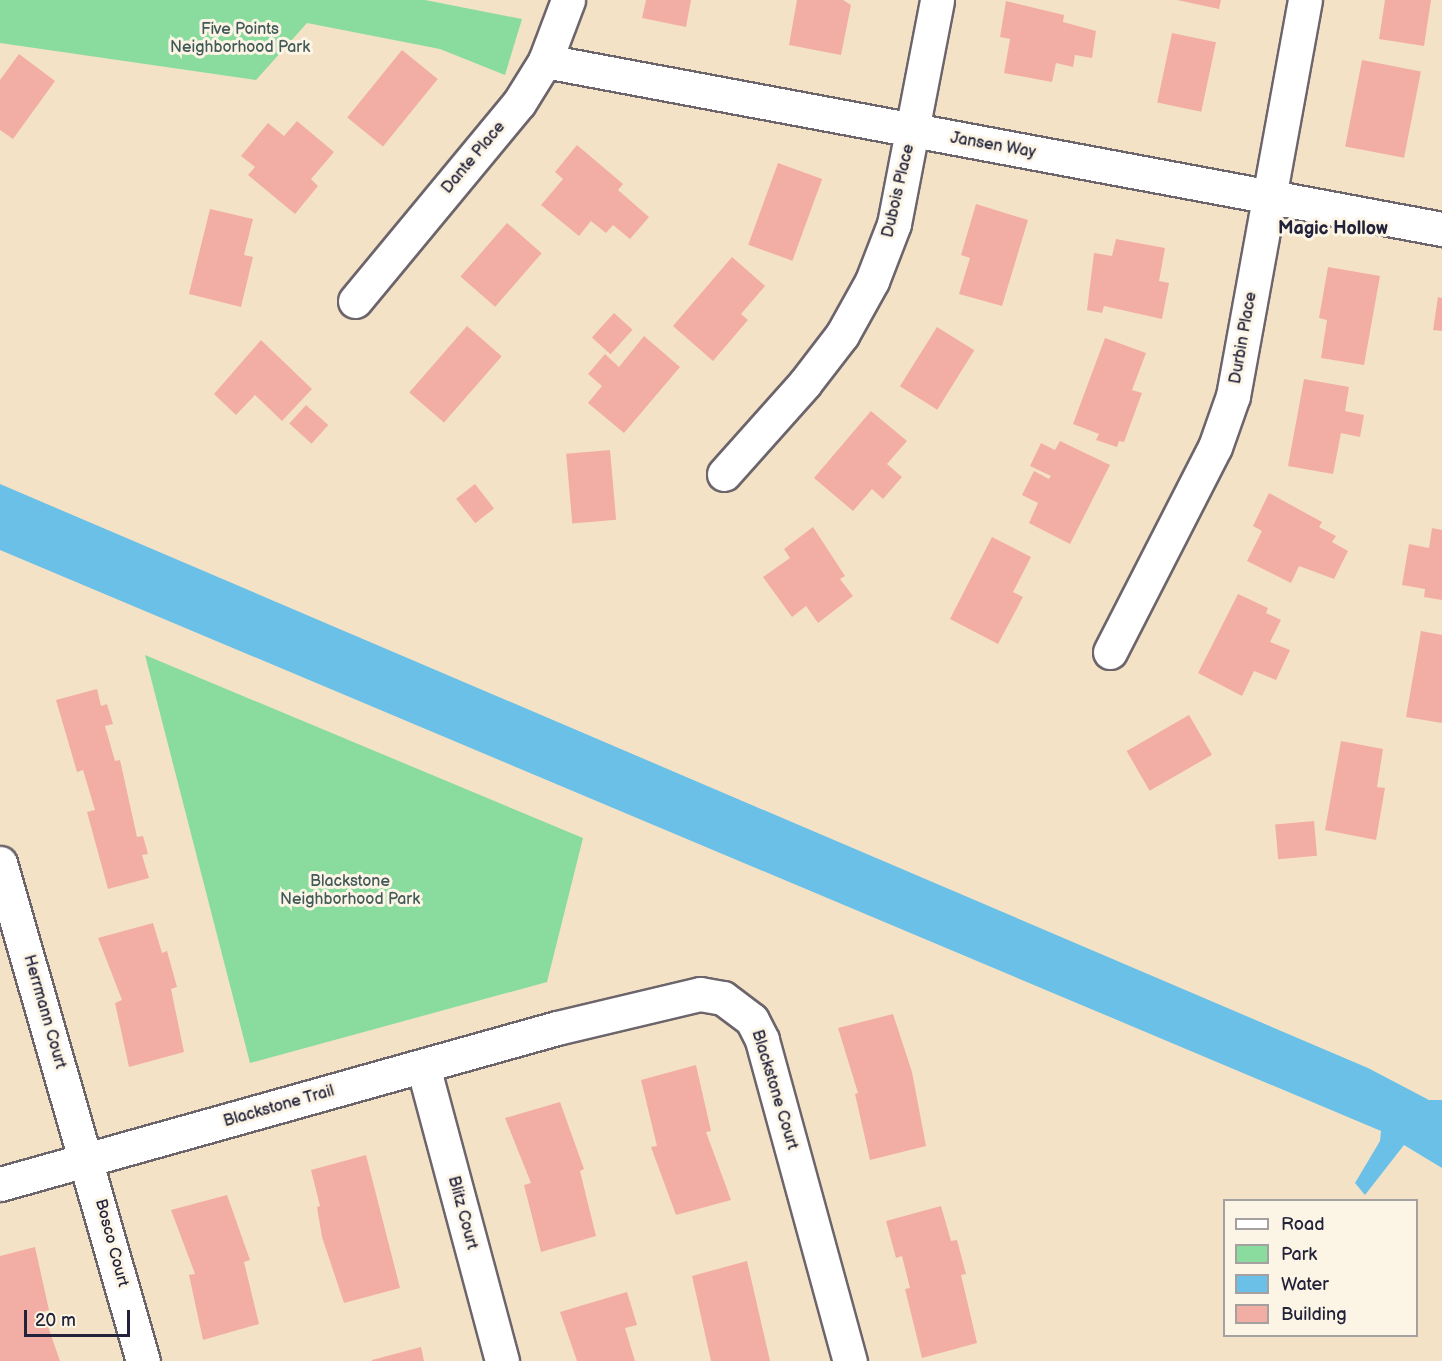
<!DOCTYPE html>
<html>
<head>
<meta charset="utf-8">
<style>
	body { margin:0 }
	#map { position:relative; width:1442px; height:1361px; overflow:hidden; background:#f4e2c6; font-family:"Balsamiq Sans",sans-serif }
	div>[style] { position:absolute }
	.green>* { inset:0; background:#89dc9e }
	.water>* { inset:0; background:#6bc0e7 }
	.building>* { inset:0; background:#f2aea5; transform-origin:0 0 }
	.roads { filter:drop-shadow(2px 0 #6c656c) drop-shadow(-2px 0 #6c656c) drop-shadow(0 2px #6c656c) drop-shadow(0 -2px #6c656c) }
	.street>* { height:33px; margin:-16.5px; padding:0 16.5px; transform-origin:16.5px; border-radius:16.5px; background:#fff }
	span { translate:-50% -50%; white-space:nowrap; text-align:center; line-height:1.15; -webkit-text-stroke:6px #fcf5e5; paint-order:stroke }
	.park-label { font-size:16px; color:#415a59 }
	.street-label { font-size:16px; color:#22223b }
	.neighbourhood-label { font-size:18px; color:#22223b; font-weight:700 }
	.legend { position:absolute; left:1223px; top:1199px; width:195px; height:138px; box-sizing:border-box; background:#fcf5e5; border:2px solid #a5a1a1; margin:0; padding:8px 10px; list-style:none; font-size:18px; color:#22223b }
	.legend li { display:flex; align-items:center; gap:12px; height:30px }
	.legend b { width:30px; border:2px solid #a5a1a1 }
	.scale { position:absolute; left:24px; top:1310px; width:106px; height:27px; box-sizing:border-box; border:3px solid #22223b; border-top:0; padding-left:8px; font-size:18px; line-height:21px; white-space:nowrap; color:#22223b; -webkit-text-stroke:4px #fcf5e5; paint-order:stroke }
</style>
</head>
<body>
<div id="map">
	<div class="green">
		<div style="clip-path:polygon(0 0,425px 0,522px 19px,505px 75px,440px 49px,307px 23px,256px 80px,0 43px)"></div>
		<div style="clip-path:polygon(145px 655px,583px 838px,547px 982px,250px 1063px)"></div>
	</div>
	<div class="water">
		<div style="clip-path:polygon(0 484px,1368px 1068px,1429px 1100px,1442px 1100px,1442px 1168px,1404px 1145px,1365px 1195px,1355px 1183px,1380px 1141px,1381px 1131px,0 550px)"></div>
	</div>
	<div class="building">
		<div style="clip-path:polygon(646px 0,691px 0,686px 27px,642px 18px)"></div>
		<div style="clip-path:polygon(797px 0,843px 0,851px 5px,841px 55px,789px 45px)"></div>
		<div style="clip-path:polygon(1177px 0,1221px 0,1219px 9px)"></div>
		<div style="clip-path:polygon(1385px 0,1431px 0,1424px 46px,1379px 39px)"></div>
		<div style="clip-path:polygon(1006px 1px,1064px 15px,1063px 22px,1096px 31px,1092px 58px,1075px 55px,1073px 67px,1056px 63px,1052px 82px,1004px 73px,1010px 39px,1000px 37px)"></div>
		<div style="left:1172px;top:33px;width:45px;height:71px;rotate:12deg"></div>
		<div style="left:402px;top:50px;width:46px;height:87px;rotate:39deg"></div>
		<div style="clip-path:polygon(19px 54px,55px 81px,13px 139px,0 130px,0 80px)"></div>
		<div style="left:1362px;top:60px;width:60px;height:88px;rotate:11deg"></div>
		<div style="clip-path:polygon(297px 121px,334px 152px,311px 179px,318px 186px,295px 214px,248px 175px,255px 167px,241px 156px,268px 123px,284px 136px)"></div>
		<div style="clip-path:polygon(577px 145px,623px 184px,618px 190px,649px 217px,630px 239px,613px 225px,606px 233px,591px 221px,579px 236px,541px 205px,563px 179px,555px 172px)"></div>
		<div style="left:778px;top:163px;width:47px;height:87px;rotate:20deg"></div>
		<div style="clip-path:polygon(976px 204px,1028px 220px,1002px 306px,959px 294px,970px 258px,961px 255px)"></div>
		<div style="clip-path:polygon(210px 209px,253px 219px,244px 255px,253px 257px,241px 307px,189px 294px)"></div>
		<div style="left:507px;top:223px;width:46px;height:71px;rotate:41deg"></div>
		<div style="clip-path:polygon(1116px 239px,1165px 248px,1159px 281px,1169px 283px,1162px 319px,1104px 306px,1102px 313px,1087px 310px,1094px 253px,1112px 256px)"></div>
		<div style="clip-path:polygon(732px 257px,765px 286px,741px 314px,748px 320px,713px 361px,673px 326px)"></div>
		<div style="clip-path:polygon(1328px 267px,1380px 276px,1364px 365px,1321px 358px,1327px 320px,1319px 318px)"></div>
		<div style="clip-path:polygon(1438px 297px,1442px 298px,1442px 331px,1433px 330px)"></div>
		<div style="left:614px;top:313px;width:25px;height:33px;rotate:42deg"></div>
		<div style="left:467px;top:326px;width:46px;height:88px;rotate:41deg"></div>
		<div style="left:937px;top:327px;width:44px;height:70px;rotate:32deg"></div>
		<div style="clip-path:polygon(644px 336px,680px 367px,624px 433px,588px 403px,602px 386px,588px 374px,605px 354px,619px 367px)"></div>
		<div style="clip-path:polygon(1105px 338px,1146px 353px,1132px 390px,1142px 393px,1124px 442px,1119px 441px,1117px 447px,1096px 440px,1099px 434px,1073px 424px)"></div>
		<div style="clip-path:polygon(261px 340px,312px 389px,282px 421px,255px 395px,236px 415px,214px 394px)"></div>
		<div style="clip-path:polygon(1304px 379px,1349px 387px,1345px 411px,1364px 415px,1360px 437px,1341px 433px,1333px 474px,1288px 466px)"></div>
		<div style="left:306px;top:405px;width:30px;height:25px;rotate:42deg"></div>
		<div style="clip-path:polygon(871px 411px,907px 441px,887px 464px,902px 477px,883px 499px,872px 489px,853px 511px,814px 478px)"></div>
		<div style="clip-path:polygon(1060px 441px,1110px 465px,1070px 544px,1029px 523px,1038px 503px,1022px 495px,1034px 471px,1049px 479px,1051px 476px,1030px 466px,1041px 443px,1055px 450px)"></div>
		<div style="left:610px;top:450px;width:70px;height:44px;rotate:85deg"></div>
		<div style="left:475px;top:484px;width:31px;height:24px;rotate:52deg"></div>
		<div style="clip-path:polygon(1269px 493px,1322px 522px,1319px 527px,1336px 536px,1332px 542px,1348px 551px,1334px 579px,1299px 566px,1291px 583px,1247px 561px,1262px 531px,1253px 526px)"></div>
		<div style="clip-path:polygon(813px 527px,845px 576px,840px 579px,853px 596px,818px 623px,806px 606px,792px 617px,763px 577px,790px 558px,784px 549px)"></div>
		<div style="clip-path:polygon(1432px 528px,1442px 530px,1442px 600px,1424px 597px,1425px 589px,1402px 585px,1409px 544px,1429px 548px)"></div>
		<div style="clip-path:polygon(992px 537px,1031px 557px,1013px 592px,1023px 597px,998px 644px,950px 619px)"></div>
		<div style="clip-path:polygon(1238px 594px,1268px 608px,1266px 613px,1281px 620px,1270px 642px,1290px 650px,1276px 680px,1254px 671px,1242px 696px,1198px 673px)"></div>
		<div style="clip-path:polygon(1421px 631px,1442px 635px,1442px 723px,1406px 717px)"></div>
		<div style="clip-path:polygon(97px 689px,101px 706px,107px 704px,113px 724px,105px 726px,115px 761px,120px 760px,137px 837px,143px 836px,148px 854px,142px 855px,149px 878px,108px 889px,87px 812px,95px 810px,83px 770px,77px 772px,56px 700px)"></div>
		<div style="left:1189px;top:715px;width:46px;height:72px;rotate:60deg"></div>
		<div style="clip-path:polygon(1341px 741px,1383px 749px,1377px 787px,1385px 788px,1376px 840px,1325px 830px)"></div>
		<div style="left:1314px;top:821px;width:35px;height:39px;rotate:85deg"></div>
		<div style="clip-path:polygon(153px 923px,162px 953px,167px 951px,177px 987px,171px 989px,184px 1052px,129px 1067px,115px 1003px,122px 1000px,98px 938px)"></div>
		<div style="clip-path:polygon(893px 1014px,912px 1072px,926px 1146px,870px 1160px,855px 1094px,858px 1093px,838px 1028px)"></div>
		<div style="clip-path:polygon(696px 1065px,711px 1131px,706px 1132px,731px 1200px,676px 1215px,651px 1147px,657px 1146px,641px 1080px)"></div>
		<div style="clip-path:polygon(560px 1102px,584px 1169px,580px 1171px,596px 1236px,541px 1252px,524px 1185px,531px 1183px,505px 1118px)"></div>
		<div style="clip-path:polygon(366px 1155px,400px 1288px,344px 1303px,322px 1237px,317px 1207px,320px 1206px,311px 1170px)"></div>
		<div style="clip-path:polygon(227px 1195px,250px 1260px,244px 1262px,259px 1324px,203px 1340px,189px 1275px,195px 1274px,171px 1210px)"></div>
		<div style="clip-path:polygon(941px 1206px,951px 1241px,957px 1240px,966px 1274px,961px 1275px,977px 1343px,922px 1358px,905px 1289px,910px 1288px,902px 1256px,896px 1258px,886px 1221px)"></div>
		<div style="clip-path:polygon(35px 1247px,49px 1310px,43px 1312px,60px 1361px,0 1361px,0 1256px)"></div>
		<div style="clip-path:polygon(747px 1261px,770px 1361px,711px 1361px,692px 1276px)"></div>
		<div style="clip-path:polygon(627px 1292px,637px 1325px,625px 1328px,635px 1361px,577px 1361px,560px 1312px)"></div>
		<div style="clip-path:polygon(421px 1347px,424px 1361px,372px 1361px,372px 1360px)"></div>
	</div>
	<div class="roads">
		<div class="street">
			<div style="left:545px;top:61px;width:913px;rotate:10.61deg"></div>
			<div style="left:355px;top:301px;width:257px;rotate:-50.4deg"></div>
			<div style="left:519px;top:103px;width:49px;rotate:-58.2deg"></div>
			<div style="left:545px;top:61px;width:65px;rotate:-69.3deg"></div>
			<div style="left:724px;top:474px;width:122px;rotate:-48.3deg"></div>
			<div style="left:805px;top:383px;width:61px;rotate:-52.4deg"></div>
			<div style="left:842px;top:335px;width:62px;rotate:-60.9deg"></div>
			<div style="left:872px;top:281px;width:61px;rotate:-68.9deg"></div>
			<div style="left:894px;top:224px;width:228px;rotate:-79.1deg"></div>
			<div style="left:1110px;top:652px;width:230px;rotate:-62.9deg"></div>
			<div style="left:1215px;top:447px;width:54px;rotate:-70.6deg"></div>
			<div style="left:1233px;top:396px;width:402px;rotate:-79.7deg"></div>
			<div style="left:0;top:863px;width:518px;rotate:73.98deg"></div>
			<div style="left:423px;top:1066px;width:305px;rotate:75deg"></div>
			<div style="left:0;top:1184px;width:578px;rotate:-15.65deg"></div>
			<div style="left:557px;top:1028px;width:147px;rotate:-13.4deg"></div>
			<div style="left:700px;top:994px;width:23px;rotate:10deg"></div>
			<div style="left:723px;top:998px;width:36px;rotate:37deg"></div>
			<div style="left:752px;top:1020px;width:22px;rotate:63deg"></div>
			<div style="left:762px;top:1040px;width:333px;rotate:74.7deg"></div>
		</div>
	</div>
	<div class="park-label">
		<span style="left:240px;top:39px">Five Points<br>Neighborhood Park</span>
		<span style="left:350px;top:891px">Blackstone<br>Neighborhood Park</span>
	</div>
	<div class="street-label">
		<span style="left:993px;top:146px;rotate:10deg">Jansen Way</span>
		<span style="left:474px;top:158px;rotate:-50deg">Dante Place</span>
		<span style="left:899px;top:191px;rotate:-77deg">Dubois Place</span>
		<span style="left:1244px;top:338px;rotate:-80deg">Durbin Place</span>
		<span style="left:44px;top:1012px;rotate:74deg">Herrmann Court</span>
		<span style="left:774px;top:1090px;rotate:73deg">Blackstone Court</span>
		<span style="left:279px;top:1107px;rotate:-16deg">Blackstone Trail</span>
		<span style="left:462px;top:1213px;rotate:75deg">Blitz Court</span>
		<span style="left:111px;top:1243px;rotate:75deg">Bosco Court</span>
	</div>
	<div class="neighbourhood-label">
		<span style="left:1333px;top:229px">Magic Hollow</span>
	</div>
	<ul class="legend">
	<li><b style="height:8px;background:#fff"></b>Road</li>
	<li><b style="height:16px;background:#89dc9e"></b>Park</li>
	<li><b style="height:16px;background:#6bc0e7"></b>Water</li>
	<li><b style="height:16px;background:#f2aea5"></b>Building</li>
	</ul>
	<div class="scale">20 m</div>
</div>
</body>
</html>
